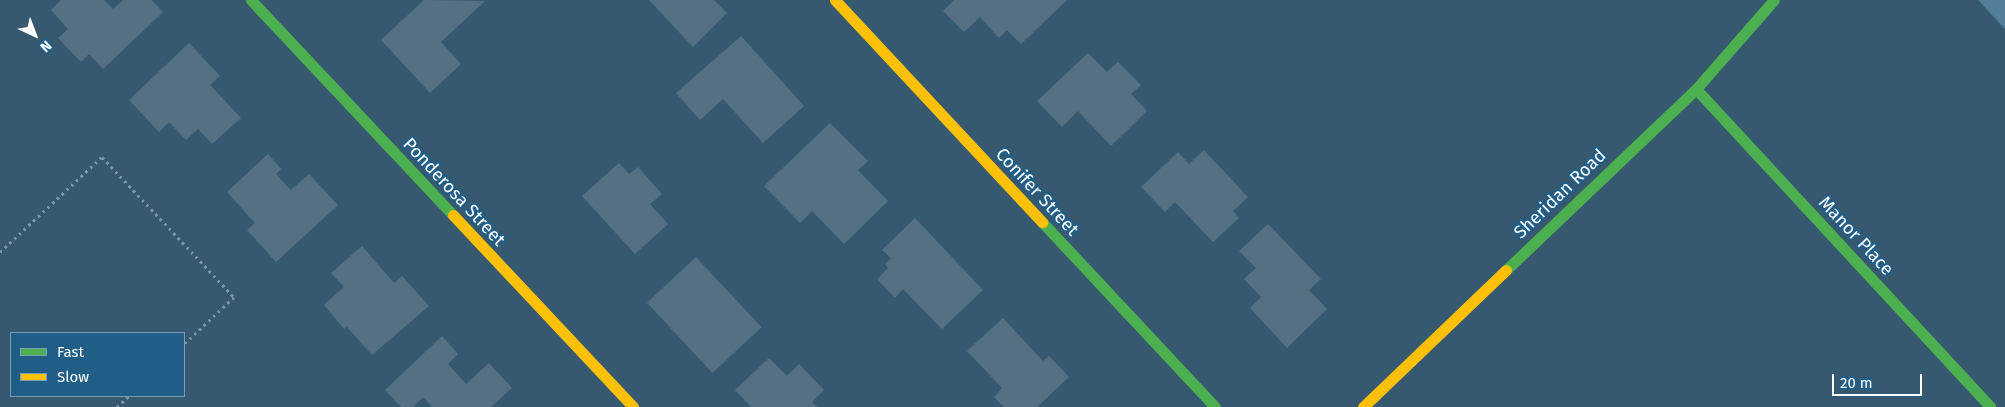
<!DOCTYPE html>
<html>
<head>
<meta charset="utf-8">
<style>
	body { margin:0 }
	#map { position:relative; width:2005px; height:407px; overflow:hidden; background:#375970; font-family:"Fira Sans",sans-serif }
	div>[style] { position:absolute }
	.water>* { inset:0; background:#527e99 }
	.building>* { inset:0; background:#557082; transform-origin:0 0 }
	.path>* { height:3px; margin-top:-1.5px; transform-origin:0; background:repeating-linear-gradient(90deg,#7e95a5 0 2.5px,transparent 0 6.5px) }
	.fast>* { height:11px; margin:-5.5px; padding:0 5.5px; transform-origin:5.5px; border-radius:5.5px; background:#4caf50 }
	.slow>* { height:11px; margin:-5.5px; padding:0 5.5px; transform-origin:5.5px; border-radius:5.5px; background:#ffc107 }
	span { translate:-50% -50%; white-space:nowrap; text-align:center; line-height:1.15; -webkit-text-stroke:4px #205e87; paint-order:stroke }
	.street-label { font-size:18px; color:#fff }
	.legend { position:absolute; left:10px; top:332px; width:175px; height:65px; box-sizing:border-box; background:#205e87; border:1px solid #799eb7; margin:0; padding:6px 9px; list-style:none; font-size:15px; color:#fff }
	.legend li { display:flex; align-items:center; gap:10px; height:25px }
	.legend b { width:25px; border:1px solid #799eb7 }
	.north { position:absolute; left:10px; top:10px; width:50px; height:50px; -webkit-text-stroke:4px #205e87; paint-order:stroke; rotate:137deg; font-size:14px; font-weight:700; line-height:20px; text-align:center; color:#fff }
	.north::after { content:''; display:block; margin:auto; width:18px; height:22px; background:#fff; clip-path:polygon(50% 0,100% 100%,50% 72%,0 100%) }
	.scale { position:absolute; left:1832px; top:374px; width:90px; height:22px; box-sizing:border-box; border:2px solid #fff; border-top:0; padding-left:6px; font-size:15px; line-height:18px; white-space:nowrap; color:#fff; -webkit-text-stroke:4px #205e87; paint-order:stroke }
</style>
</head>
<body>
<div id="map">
	<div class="water">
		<div style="clip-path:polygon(1978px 0,2005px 0,2005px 29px)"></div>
	</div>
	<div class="building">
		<div style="clip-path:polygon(61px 0,104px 0,113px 9px,123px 0,152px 0,163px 12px,103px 69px,89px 54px,81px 62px,58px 38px,68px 29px,51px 10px)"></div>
		<div style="clip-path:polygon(424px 0,485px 1px,441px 42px,461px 64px,430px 93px,381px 40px)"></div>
		<div style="clip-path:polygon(649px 0,714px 0,727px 13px,693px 47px)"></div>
		<div style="clip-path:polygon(954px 0,1067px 0,1021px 44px,1007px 30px,999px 38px,980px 17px,964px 32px,943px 11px)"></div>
		<div style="clip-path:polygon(741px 36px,804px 106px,763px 143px,723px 99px,700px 120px,676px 93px)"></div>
		<div style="clip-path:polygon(189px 43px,220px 76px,210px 85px,241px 118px,212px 144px,198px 129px,186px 140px,169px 122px,159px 132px,129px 100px)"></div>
		<div style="clip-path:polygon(1088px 53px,1107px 72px,1118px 62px,1141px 85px,1131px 94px,1147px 111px,1111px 146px,1078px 111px,1062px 127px,1037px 101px)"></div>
		<div style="clip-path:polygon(830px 123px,868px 161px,858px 170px,888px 201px,844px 244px,812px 211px,800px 223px,764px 186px)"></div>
		<div style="clip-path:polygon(1204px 150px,1248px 197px,1233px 211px,1239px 218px,1213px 242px,1175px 202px,1165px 212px,1141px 187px,1178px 152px,1189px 164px)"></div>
		<div style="clip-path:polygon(268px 154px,281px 169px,276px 174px,291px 190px,309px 174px,338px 205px,276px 262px,247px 230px,255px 223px,227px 192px)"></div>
		<div style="clip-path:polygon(619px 163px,629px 174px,638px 167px,662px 194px,650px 204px,668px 224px,635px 254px,582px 196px)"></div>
		<div style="clip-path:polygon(915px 218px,983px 290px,942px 329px,903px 289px,895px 298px,877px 279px,888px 268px,885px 264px,891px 258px,882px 250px)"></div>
		<div style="clip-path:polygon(1268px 224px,1321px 279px,1309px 290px,1327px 309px,1287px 348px,1250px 308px,1261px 297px,1244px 279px,1256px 268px,1239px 251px)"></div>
		<div style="clip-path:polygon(362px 246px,394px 283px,402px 276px,429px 306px,372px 355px,347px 327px,344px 329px,324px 305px,344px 287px,331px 273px)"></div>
		<div style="left:696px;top:257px;width:96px;height:67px;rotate:47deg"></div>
		<div style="clip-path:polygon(1003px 318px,1043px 361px,1049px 356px,1069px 377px,1037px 407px,1004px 407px,994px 397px,1002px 388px,967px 351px)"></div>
		<div style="clip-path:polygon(442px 336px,458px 354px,448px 364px,466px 384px,489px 363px,512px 388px,491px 407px,432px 407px,423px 397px,413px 407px,401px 407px,385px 390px)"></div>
		<div style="clip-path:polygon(769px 358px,787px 376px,799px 364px,824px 390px,812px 402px,817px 407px,751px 407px,735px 390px)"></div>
	</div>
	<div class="path">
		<div style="left:0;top:252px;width:139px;rotate:-43deg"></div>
		<div style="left:102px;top:157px;width:192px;rotate:46.7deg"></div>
		<div style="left:234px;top:297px;width:69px;rotate:136.8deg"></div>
		<div style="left:117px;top:407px;width:16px;rotate:-43deg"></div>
	</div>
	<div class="fast">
		<div style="left:251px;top:0;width:295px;rotate:46.8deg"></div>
		<div style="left:1696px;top:89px;width:433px;rotate:47.2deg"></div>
		<div style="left:1042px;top:222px;width:253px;rotate:46.9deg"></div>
		<div style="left:1506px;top:270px;width:262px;rotate:-43.6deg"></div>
		<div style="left:1696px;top:89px;width:118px;rotate:-48.8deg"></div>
	</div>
	<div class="slow">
		<div style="left:835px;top:0;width:304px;rotate:47deg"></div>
		<div style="left:453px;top:215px;width:263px;rotate:46.8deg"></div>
		<div style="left:1363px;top:407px;width:198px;rotate:-43.8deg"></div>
	</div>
	<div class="street-label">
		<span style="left:454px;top:192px;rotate:47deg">Ponderosa Street</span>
		<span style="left:1037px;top:192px;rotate:47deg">Conifer Street</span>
		<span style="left:1560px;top:194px;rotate:-44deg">Sheridan Road</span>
		<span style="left:1856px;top:236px;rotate:47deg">Manor Place</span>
	</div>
	<ul class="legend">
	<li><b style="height:6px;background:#4caf50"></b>Fast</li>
	<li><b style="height:6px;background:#ffc107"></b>Slow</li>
	</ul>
	<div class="north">N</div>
	<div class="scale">20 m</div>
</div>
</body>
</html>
